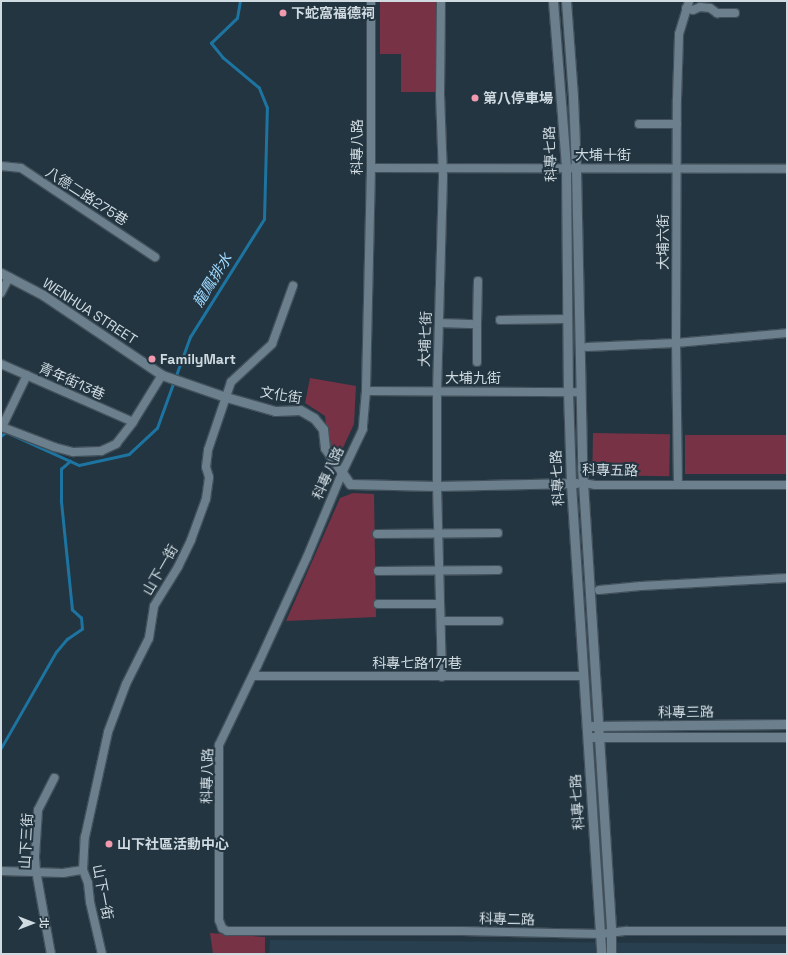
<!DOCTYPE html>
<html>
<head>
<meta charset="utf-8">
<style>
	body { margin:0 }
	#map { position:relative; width:788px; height:955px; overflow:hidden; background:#233540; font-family:"Space Grotesk","Noto Sans TC",sans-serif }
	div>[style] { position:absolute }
	.built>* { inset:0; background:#273f4f }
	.green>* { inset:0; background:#773245; transform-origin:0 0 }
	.stream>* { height:2.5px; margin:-1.25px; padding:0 1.25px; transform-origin:1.25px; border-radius:1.25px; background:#1d74a1 }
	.roads { filter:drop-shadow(1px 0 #42515b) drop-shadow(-1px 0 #42515b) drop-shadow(0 1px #42515b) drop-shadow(0 -1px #42515b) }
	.minor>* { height:8px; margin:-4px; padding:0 4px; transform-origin:4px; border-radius:4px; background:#6b7f8c }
	.tertiary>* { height:9px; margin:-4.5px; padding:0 4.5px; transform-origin:4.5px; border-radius:4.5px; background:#6b7f8c }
	.dots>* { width:11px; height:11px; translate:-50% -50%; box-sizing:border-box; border:2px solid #233540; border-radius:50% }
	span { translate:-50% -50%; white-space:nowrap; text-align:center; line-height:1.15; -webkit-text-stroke:4px #233540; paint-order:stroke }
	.poi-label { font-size:14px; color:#cfdae1; font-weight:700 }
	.left { translate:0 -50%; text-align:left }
	.street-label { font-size:14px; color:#cfdae1 }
	.water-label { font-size:15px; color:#9dd8ff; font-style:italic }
	.frame { position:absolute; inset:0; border:2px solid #cfdae1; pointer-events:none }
	.north { position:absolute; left:12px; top:903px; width:40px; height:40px; -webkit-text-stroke:3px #233540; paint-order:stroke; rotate:90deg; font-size:11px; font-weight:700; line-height:16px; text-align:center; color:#cfdae1 }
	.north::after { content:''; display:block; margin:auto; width:14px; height:18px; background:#cfdae1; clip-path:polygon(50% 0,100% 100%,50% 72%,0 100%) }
</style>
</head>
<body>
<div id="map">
	<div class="built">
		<div style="clip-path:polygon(270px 940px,787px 944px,787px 954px,269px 954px)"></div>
	</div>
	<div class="green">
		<div style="clip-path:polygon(380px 1px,438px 1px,438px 92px,401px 92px,401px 54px,380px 54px)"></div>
		<div style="clip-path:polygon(310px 378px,356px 386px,354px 424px,340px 454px,333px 455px,328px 445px,325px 416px,305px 403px)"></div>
		<div style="left:593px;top:433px;width:77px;height:42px;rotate:1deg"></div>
		<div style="left:685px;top:435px;width:102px;height:39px"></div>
		<div style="clip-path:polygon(353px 493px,374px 494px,376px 617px,286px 621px,340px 498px)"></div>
		<div style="clip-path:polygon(210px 933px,265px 937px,265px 954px,213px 954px)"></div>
	</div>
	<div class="stream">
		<div style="left:1px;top:436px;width:6px;rotate:-39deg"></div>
		<div style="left:6px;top:432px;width:80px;rotate:24.3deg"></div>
		<div style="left:79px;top:465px;width:51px;rotate:-12.4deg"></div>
		<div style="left:129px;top:454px;width:38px;rotate:-43deg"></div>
		<div style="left:157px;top:428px;width:97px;rotate:-70.1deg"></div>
		<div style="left:190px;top:337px;width:139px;rotate:-57.9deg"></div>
		<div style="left:264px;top:219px;width:111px;rotate:-88.5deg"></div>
		<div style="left:267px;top:108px;width:22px;rotate:-112deg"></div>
		<div style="left:259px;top:88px;width:47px;rotate:-140.2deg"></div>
		<div style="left:223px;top:58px;width:19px;rotate:-129deg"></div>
		<div style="left:211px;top:43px;width:36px;rotate:-44deg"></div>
		<div style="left:237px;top:18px;width:17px;rotate:-80deg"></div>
		<div style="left:1px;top:748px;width:111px;rotate:-60.2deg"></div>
		<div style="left:56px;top:652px;width:17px;rotate:-50deg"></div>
		<div style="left:67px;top:639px;width:18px;rotate:-34deg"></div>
		<div style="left:82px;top:629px;width:11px;rotate:-95deg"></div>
		<div style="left:81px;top:618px;width:12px;rotate:-138deg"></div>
		<div style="left:72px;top:610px;width:110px;rotate:-95.8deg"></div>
		<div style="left:61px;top:501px;width:32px;rotate:-90deg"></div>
		<div style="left:61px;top:469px;width:12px;rotate:-42deg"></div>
	</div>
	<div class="roads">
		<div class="minor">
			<div style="left:371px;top:1px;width:167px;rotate:90deg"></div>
			<div style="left:371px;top:168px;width:223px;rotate:91.3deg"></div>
			<div style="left:366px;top:391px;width:38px;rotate:95deg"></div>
			<div style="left:363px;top:429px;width:49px;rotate:115.5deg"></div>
			<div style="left:342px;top:473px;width:91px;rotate:112.6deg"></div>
			<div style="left:307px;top:557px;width:120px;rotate:114.6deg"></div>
			<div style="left:257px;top:666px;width:88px;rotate:115.7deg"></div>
			<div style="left:219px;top:745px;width:175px;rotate:90deg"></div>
			<div style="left:219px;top:920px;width:9px;rotate:69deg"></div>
			<div style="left:222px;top:928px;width:6px;rotate:31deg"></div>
			<div style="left:227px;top:931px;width:235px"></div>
			<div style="left:462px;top:931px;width:139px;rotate:1.2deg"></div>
			<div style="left:601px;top:934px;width:26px;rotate:-7deg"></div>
			<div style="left:627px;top:931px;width:160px"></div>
			<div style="left:441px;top:1px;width:93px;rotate:90.6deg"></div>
			<div style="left:440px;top:94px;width:83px;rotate:87.9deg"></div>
			<div style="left:443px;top:177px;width:214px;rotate:91.6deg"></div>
			<div style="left:437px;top:391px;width:95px;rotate:90deg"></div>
			<div style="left:437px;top:486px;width:191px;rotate:88.5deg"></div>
			<div style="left:686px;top:8px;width:7px;rotate:16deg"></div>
			<div style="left:693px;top:10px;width:8px;rotate:-23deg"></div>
			<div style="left:700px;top:7px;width:10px;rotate:6deg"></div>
			<div style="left:710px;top:8px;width:9px;rotate:36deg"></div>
			<div style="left:717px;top:13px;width:18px"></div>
			<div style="left:639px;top:124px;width:38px"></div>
			<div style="left:1px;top:166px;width:20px;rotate:6deg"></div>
			<div style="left:21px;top:168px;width:161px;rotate:33.6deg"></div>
			<div style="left:371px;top:168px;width:416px;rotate:0.1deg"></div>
			<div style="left:1px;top:293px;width:18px;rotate:-63deg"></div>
			<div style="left:500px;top:320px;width:67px;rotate:-0.9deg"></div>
			<div style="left:439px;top:323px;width:38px;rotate:2deg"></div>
			<div style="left:477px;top:324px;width:38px;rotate:90deg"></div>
			<div style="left:477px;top:324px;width:43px;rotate:-88.7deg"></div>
			<div style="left:587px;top:347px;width:89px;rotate:-2.6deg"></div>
			<div style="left:676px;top:343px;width:111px;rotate:-5.1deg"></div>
			<div style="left:1px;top:364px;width:144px;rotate:23.7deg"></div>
			<div style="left:27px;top:375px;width:58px;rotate:115.7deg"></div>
			<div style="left:2px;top:427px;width:56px;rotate:21deg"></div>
			<div style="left:54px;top:447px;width:20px;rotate:15deg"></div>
			<div style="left:73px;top:452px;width:28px;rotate:-2deg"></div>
			<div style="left:101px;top:451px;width:17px;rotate:-25deg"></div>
			<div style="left:116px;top:444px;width:28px;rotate:-52deg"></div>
			<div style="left:133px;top:422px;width:55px;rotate:-58.3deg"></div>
			<div style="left:366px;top:391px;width:214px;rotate:0.3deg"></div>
			<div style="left:583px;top:483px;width:12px;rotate:9deg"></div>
			<div style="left:595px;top:485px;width:192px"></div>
			<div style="left:678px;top:485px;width:142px;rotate:-90.8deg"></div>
			<div style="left:676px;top:343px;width:244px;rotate:-89.8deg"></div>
			<div style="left:677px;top:99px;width:65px;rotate:-88.2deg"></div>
			<div style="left:679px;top:34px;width:34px;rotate:-73deg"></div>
			<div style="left:377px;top:534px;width:121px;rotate:-0.5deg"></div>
			<div style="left:378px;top:571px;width:120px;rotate:-0.5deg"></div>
			<div style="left:599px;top:590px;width:42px;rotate:-5.4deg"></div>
			<div style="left:641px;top:586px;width:146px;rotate:-3.1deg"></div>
			<div style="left:378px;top:604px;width:62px"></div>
			<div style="left:441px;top:621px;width:58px"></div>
			<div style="left:253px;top:676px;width:329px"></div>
			<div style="left:1px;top:871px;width:62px;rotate:1.8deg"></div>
			<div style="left:63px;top:873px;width:20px;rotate:-9deg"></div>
			<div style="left:51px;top:954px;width:84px;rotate:-100.2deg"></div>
			<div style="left:36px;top:871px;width:14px;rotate:-94deg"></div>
			<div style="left:35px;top:857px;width:47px;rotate:-86.3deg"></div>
			<div style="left:38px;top:810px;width:36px;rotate:-63deg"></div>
			<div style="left:102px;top:954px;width:53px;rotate:-103deg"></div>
			<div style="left:90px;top:902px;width:19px;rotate:-96deg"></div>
			<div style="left:88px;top:883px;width:14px;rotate:-111deg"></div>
			<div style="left:83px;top:870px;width:33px;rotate:-87deg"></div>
			<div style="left:85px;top:837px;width:107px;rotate:-77.6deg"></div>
			<div style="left:108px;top:732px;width:51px;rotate:-69.4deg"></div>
			<div style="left:126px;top:684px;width:51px;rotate:-63.4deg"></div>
			<div style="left:149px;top:638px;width:32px;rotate:-81deg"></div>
			<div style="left:154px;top:606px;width:46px;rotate:-58.4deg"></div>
			<div style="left:178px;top:567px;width:30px;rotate:-64deg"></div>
			<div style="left:191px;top:540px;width:44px;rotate:-69.9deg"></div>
			<div style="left:206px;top:499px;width:22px;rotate:-82deg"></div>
			<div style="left:209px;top:477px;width:10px;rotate:-107deg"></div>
			<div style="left:206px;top:467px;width:17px;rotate:-83deg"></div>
			<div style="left:208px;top:450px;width:72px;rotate:-71.3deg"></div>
			<div style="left:231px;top:382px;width:56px;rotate:-42.8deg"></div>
			<div style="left:272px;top:344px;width:62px;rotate:-70.1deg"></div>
		</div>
		<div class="tertiary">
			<div style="left:553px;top:1px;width:168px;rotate:85.5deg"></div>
			<div style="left:566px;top:168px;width:224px;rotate:89.5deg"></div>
			<div style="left:568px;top:392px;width:92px;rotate:88.1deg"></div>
			<div style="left:571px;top:484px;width:471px;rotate:86.3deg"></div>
			<div style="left:566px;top:1px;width:96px;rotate:85.8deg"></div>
			<div style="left:573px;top:97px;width:72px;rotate:87.6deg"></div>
			<div style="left:576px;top:169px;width:298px;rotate:88.8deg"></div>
			<div style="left:582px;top:467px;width:467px;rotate:86.4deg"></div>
			<div style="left:611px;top:933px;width:21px;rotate:90deg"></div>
			<div style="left:1px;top:273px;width:47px;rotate:27.6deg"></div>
			<div style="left:43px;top:295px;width:143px;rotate:33.9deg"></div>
			<div style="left:162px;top:375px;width:68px;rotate:19deg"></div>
			<div style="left:226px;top:397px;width:51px;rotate:15.9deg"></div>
			<div style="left:275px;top:411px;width:25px;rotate:-2deg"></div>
			<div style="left:300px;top:410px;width:16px;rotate:30deg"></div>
			<div style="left:314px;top:418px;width:14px;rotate:51deg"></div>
			<div style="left:323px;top:429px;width:19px;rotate:84deg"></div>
			<div style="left:325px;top:448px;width:44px;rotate:55.2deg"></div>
			<div style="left:350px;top:484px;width:87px;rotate:1.3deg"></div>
			<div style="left:437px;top:486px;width:139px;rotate:-1.2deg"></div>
			<div style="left:592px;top:726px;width:195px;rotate:-0.6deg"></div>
			<div style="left:593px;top:737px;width:194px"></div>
		</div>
	</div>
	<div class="dots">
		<div style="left:283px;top:13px;background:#f29aad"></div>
		<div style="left:475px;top:98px;background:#f29aad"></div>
		<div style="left:152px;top:359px;background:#f29aad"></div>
		<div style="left:109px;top:844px;background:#f29aad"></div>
	</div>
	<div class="poi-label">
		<span class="left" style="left:291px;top:13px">下蛇窩福德祠</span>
		<span class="left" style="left:483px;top:98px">第八停車場</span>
		<span class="left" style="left:160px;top:359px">FamilyMart</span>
		<span class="left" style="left:117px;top:844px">山下社區活動中心</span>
	</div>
	<div class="street-label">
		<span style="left:357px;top:147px;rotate:-90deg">科專八路</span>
		<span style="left:550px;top:154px;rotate:-92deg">科專七路</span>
		<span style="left:603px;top:155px">大埔十街</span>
		<span style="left:87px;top:196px;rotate:33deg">八德二路275巷</span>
		<span style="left:663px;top:242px;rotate:-90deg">大埔六街</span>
		<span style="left:90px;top:311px;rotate:33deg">WENHUA STREET</span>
		<span style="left:425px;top:339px;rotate:-88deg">大埔七街</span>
		<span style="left:473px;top:378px">大埔九街</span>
		<span style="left:72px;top:381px;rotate:24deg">青年街13巷</span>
		<span style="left:281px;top:395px;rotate:9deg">文化街</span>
		<span style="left:610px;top:470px;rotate:1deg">科專五路</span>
		<span style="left:328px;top:473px;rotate:-66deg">科專八路</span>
		<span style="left:557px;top:478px;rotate:-93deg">科專七路</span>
		<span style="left:160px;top:570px;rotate:-60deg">山下一街</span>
		<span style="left:417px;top:663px">科專七路171巷</span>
		<span style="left:686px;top:712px;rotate:-1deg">科專三路</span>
		<span style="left:207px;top:776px;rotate:-89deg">科專八路</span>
		<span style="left:577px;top:802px;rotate:-94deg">科專七路</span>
		<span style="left:26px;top:841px;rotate:-87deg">山下三街</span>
		<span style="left:103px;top:892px;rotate:79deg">山下一街</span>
		<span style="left:507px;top:919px;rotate:1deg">科專二路</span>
	</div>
	<div class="water-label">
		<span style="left:212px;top:280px;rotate:-58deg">龍鳳排水</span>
	</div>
	<div class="frame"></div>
	<div class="north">北</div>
</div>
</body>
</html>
